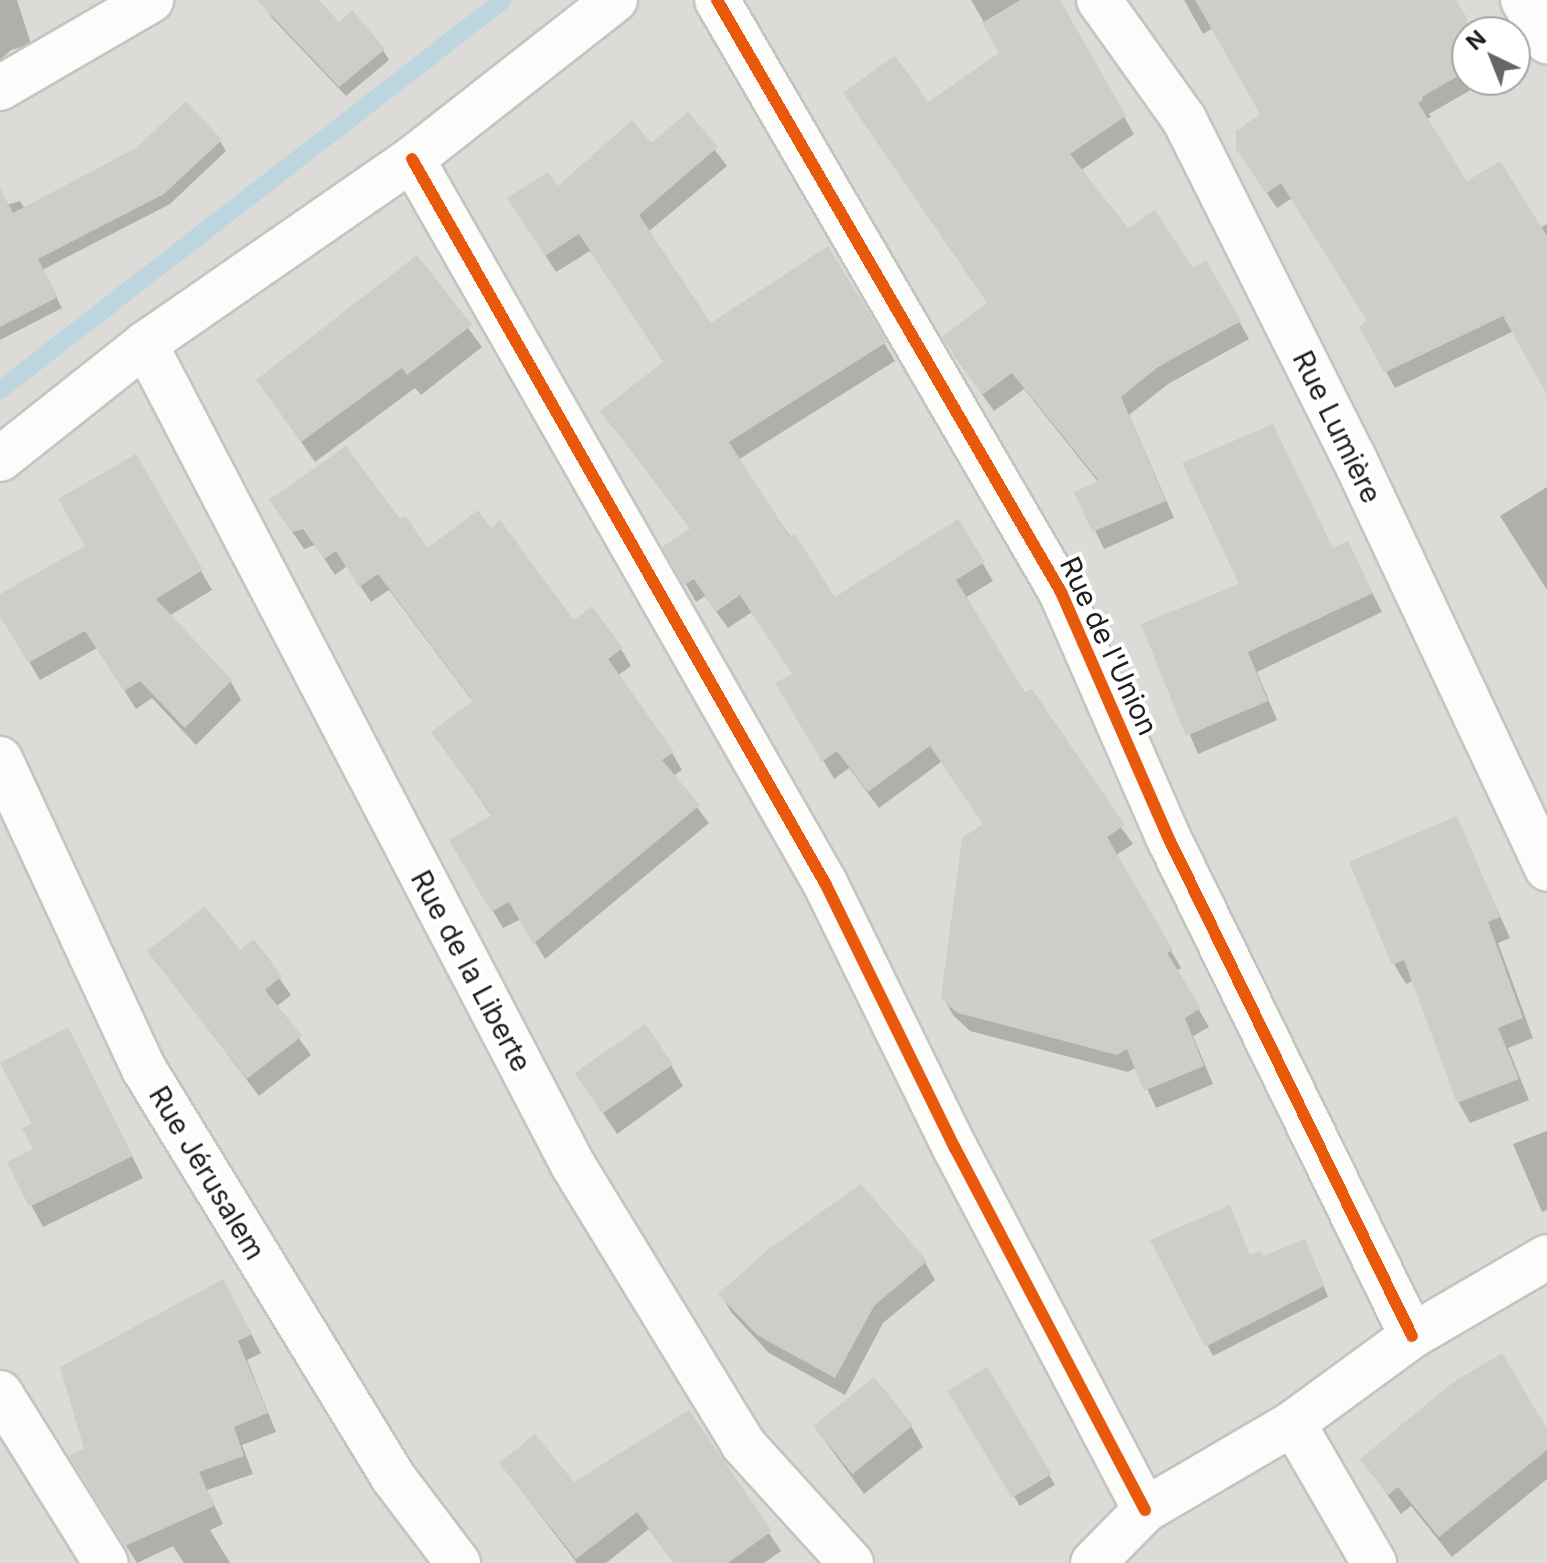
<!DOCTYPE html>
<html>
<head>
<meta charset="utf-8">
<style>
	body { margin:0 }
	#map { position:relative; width:1547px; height:1563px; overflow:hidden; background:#edebe7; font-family:Inter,sans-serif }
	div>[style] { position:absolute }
	.residential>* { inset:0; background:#dcdbd8 }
	.shadow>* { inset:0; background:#0003; transform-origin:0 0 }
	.stream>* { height:18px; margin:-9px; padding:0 9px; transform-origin:9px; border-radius:9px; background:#bdd5de }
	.building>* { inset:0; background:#cfcdca; transform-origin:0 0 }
	.roads { filter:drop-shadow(2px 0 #c5c4c3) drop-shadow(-2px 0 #c5c4c3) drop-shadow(0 2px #c5c4c3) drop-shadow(0 -2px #c5c4c3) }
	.minor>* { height:44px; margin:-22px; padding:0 22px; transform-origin:22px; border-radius:22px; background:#fcfcfb }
	.cycleway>* { height:12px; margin:-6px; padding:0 6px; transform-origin:6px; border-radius:6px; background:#e8590c }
	span { translate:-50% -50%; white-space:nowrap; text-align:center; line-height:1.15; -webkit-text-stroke:8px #fff; paint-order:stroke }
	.street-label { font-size:28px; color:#1e1e1e }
	.north { position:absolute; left:1451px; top:16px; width:80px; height:80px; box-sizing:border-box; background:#fff; border:2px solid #a5a5a5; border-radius:50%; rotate:317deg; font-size:22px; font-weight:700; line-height:32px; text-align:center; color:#1e1e1e }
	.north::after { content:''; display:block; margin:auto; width:28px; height:36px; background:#666664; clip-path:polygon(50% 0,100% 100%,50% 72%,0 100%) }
</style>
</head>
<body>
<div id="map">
	<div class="residential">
		<div style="clip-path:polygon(evenodd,0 0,1547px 0,1547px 1563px,0 1563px,0 0,1467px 32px,1515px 32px,1515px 80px,1467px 80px,1467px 32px)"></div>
	</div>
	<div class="shadow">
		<div style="clip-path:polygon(0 0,17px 0,31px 44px,11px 50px,0 60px)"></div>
		<div style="clip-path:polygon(276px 0,316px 0,339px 25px,383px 50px,389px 60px,346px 96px,272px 18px,267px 8px)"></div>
		<div style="clip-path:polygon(971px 0,1057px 0,1134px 134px,1080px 171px,1127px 231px,1192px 270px,1206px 263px,1249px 339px,1168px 384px,1129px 415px,1174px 518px,1104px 549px,1077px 493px,1099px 483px,1024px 389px,994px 411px,954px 355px,989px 305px,1002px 53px)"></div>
		<div style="clip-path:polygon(1184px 0,1454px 0,1473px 32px,1467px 32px,1467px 80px,1488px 80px,1429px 114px,1431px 117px,1426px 120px,1467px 184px,1540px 228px,1547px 224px,1547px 368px,1514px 331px,1395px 388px,1362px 327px,1370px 322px,1292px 198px,1277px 208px,1248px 166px,1263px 115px,1213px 28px,1203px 34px)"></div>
		<div style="clip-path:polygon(688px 115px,727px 166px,648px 232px,710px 326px,828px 249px,895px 361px,738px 460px,834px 600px,958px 522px,993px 581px,965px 598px,1025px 695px,1133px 844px,1116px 855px,1181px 968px,1176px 971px,1209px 1027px,1193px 1036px,1213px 1084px,1156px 1108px,1137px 1067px,1128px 1072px,970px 1031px,953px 1015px,943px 997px,984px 825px,941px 762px,879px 808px,849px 768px,834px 779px,778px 684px,793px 675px,752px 612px,728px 628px,705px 596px,696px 602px,665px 548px,692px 530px,602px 412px,665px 363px,590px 251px,556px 272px,520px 216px,557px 189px,651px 146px)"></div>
		<div style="clip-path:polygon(220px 141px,226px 151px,170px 204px,42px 270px,62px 308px,0 340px,0 207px,20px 201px,25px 209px)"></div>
		<div style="clip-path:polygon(417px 258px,482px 347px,421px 395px,415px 388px,315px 462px,259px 381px)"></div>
		<div style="clip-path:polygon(135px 456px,212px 590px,169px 616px,231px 682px,241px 700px,196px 745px,152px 698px,136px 709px,97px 648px,40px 680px,0 612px,0 596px,88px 546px)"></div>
		<div style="clip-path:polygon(1547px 487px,1547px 590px,1500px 516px)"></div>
		<div style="clip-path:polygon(282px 517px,399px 522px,426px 551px,490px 530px,574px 622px,621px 649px,631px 666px,617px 676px,672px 753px,682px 770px,673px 776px,709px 823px,545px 959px,521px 919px,503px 928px,451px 840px,492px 816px,433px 733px,474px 703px,389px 590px,371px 602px,347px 566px,335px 575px,315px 545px,304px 549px)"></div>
		<div style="clip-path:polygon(1348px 544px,1382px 612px,1257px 672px,1277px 720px,1198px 754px,1144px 626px)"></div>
		<div style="clip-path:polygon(1456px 818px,1510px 938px,1498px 943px,1533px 1038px,1508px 1048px,1529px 1100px,1470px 1123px,1459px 1103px,1414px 980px,1406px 984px,1394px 964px)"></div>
		<div style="clip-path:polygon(253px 942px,291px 995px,276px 1007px,311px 1055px,259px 1096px,150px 952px,240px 953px)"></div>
		<div style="clip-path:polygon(79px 1050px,143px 1178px,43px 1227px,9px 1163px,36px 1150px,34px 1125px)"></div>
		<div style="clip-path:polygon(671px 1065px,683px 1086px,617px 1134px,577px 1074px)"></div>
		<div style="clip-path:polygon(1547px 1131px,1547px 1210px,1542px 1212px,1513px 1144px)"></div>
		<div style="clip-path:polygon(1153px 1241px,1262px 1259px,1310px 1251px,1328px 1297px,1213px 1356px)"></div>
		<div style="clip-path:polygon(925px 1262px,935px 1280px,883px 1323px,845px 1395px,769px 1353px,731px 1312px,721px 1294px)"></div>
		<div style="clip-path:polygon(233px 1299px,261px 1353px,247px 1360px,276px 1432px,242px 1445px,253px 1474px,207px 1490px,223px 1524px,210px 1530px,230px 1563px,184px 1563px,173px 1546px,137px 1563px,81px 1474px,86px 1450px)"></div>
		<div style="left:986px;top:1370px;width:134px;height:41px;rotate:59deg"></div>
		<div style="clip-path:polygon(688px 1413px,781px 1551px,764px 1563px,674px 1563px,649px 1529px,606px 1563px,577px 1563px,501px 1464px,573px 1485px)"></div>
		<div style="clip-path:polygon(814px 1426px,911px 1426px,923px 1447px,864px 1494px)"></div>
		<div style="clip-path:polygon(1547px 1433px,1547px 1479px,1452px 1557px,1411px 1506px,1401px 1514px,1362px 1459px)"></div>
	</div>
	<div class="stream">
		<div style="left:0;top:390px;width:636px;rotate:-37.79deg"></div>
	</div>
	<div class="building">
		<div style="clip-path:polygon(257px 0,319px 0,339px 22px,352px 10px,385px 49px,339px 87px)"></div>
		<div style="clip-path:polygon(1020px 0,1060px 0,1126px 116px,1070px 154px,1128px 228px,1155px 210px,1193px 268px,1206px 260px,1241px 321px,1158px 367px,1121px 397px,1166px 501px,1092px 532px,1074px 492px,1099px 481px,1012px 373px,982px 395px,942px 337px,987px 303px,843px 93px,895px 55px,928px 102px,999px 53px,982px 23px)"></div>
		<div style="clip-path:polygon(1195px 0,1456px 0,1467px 18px,1467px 71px,1422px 97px,1423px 100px,1418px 103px,1467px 181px,1500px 161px,1547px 236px,1547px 395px,1503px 316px,1384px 373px,1359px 326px,1367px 321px,1281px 183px,1267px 193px,1236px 149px,1236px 131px,1260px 114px)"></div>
		<div style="clip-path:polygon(186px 101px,222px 140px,164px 194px,38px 259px,58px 297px,0 327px,0 188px,13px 213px,136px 148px)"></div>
		<div style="clip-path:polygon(688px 112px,718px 147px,639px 215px,711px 323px,828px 246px,887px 342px,729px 442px,790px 537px,795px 534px,835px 597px,958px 519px,985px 562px,956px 580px,1025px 692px,1032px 689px,1125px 825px,1107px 837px,1173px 950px,1167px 953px,1201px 1008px,1185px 1018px,1204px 1066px,1144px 1091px,1127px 1049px,1117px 1055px,958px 1013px,950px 1007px,941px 997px,962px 838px,983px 824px,930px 746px,868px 792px,837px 751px,822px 762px,775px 683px,792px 674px,740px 595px,716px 612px,694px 579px,684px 585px,662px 547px,691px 528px,600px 411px,663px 362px,579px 234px,545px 256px,507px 198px,548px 172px,558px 186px,632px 120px,651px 143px)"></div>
		<div style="clip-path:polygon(417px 255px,472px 325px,407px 375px,402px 368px,301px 442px,256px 380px)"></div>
		<div style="clip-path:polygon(1273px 424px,1333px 548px,1348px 541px,1373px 593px,1248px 652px,1268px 701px,1186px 736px,1141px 624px,1239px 584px,1182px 463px)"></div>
		<div style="clip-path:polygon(346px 446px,400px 519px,406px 516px,427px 548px,478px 510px,491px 528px,500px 520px,574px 620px,592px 606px,623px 648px,608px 659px,674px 752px,662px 760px,700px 805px,533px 944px,509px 902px,491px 912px,449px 840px,492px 815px,431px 732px,473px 701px,378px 574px,359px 587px,336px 551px,324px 559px,303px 529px,292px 532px,269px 500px)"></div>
		<div style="clip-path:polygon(136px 454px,203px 570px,156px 599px,232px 680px,185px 728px,140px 681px,124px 691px,85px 631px,28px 663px,0 616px,0 594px,85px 546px,58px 499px)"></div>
		<div style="clip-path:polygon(1457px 816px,1500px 917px,1488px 922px,1523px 1018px,1498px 1028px,1519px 1079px,1457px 1103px,1404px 960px,1392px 965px,1349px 862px)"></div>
		<div style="clip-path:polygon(205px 906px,240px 950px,254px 939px,282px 976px,265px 990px,302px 1036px,247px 1079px,147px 951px)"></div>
		<div style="left:645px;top:1024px;width:49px;height:86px;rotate:55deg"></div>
		<div style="clip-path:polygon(68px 1027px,133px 1156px,29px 1207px,7px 1162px,33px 1149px,22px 1128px,32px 1124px,0 1063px)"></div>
		<div style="clip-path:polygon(861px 1184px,927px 1261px,874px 1306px,835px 1378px,757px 1335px,718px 1294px,770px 1248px)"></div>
		<div style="clip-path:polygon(1230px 1205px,1250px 1255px,1260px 1251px,1263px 1256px,1305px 1239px,1324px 1286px,1205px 1347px,1150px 1240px)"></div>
		<div style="clip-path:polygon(223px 1279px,252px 1334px,238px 1341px,268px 1413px,234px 1427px,244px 1456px,199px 1472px,214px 1506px,125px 1546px,69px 1456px,84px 1449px,60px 1367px)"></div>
		<div style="clip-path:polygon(1502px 1353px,1547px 1429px,1547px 1450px,1439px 1537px,1398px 1487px,1388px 1495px,1360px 1459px,1452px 1383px)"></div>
		<div style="left:987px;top:1367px;width:125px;height:46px;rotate:59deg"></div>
		<div style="left:874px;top:1377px;width:62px;height:78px;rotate:51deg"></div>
		<div style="clip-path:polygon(689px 1410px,772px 1531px,728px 1563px,674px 1563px,637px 1512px,576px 1559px,499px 1463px,535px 1434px,574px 1482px)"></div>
	</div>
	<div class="roads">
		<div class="minor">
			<div style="left:717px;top:0;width:685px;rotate:59.84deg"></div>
			<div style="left:1061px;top:592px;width:272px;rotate:66.4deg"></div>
			<div style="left:1170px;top:841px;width:551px;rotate:63.95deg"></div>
			<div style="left:1099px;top:0;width:146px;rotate:54.5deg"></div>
			<div style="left:1184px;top:119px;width:377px;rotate:63.4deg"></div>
			<div style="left:1353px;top:456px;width:456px;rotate:64.8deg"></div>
			<div style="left:1523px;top:0;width:48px;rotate:59.7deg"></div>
			<div style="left:0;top:88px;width:175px;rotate:-30.2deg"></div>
			<div style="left:412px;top:159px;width:834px;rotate:60.3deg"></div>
			<div style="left:825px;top:883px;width:295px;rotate:63.9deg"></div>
			<div style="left:955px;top:1148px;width:409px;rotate:62.3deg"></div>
			<div style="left:145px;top:344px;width:926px;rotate:62.47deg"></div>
			<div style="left:573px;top:1165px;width:327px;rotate:58.6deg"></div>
			<div style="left:743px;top:1444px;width:161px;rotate:47.8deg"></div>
			<div style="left:0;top:459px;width:185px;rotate:-38.4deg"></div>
			<div style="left:145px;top:344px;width:325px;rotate:-34.7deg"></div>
			<div style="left:412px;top:159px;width:258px;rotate:-38.1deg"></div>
			<div style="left:0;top:759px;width:342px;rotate:65.1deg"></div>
			<div style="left:144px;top:1069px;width:478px;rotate:58.6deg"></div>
			<div style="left:393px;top:1477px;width:108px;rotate:52.9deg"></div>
			<div style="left:0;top:1393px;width:200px;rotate:58.1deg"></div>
			<div style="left:1293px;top:1423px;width:162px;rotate:59.9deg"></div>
			<div style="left:1093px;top:1563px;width:74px;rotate:-45.5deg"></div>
			<div style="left:1145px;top:1510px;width:172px;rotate:-30.4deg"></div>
			<div style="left:1293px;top:1423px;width:147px;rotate:-36.2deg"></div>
			<div style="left:1412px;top:1336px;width:156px;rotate:-30.3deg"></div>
		</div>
	</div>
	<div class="cycleway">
		<div style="left:717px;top:0;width:685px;rotate:59.84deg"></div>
		<div style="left:1061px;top:592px;width:272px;rotate:66.4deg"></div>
		<div style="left:1170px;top:841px;width:551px;rotate:63.95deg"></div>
		<div style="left:412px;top:159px;width:834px;rotate:60.3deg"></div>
		<div style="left:825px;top:883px;width:295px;rotate:63.9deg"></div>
		<div style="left:955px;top:1148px;width:409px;rotate:62.3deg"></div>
	</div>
	<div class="street-label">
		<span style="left:1337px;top:427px;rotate:64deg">Rue Lumière</span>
		<span style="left:1109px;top:646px;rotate:65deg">Rue de l'Union</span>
		<span style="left:471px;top:971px;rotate:62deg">Rue de la Liberte</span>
		<span style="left:207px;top:1173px;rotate:59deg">Rue Jérusalem</span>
	</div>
	<div class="north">N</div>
</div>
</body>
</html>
